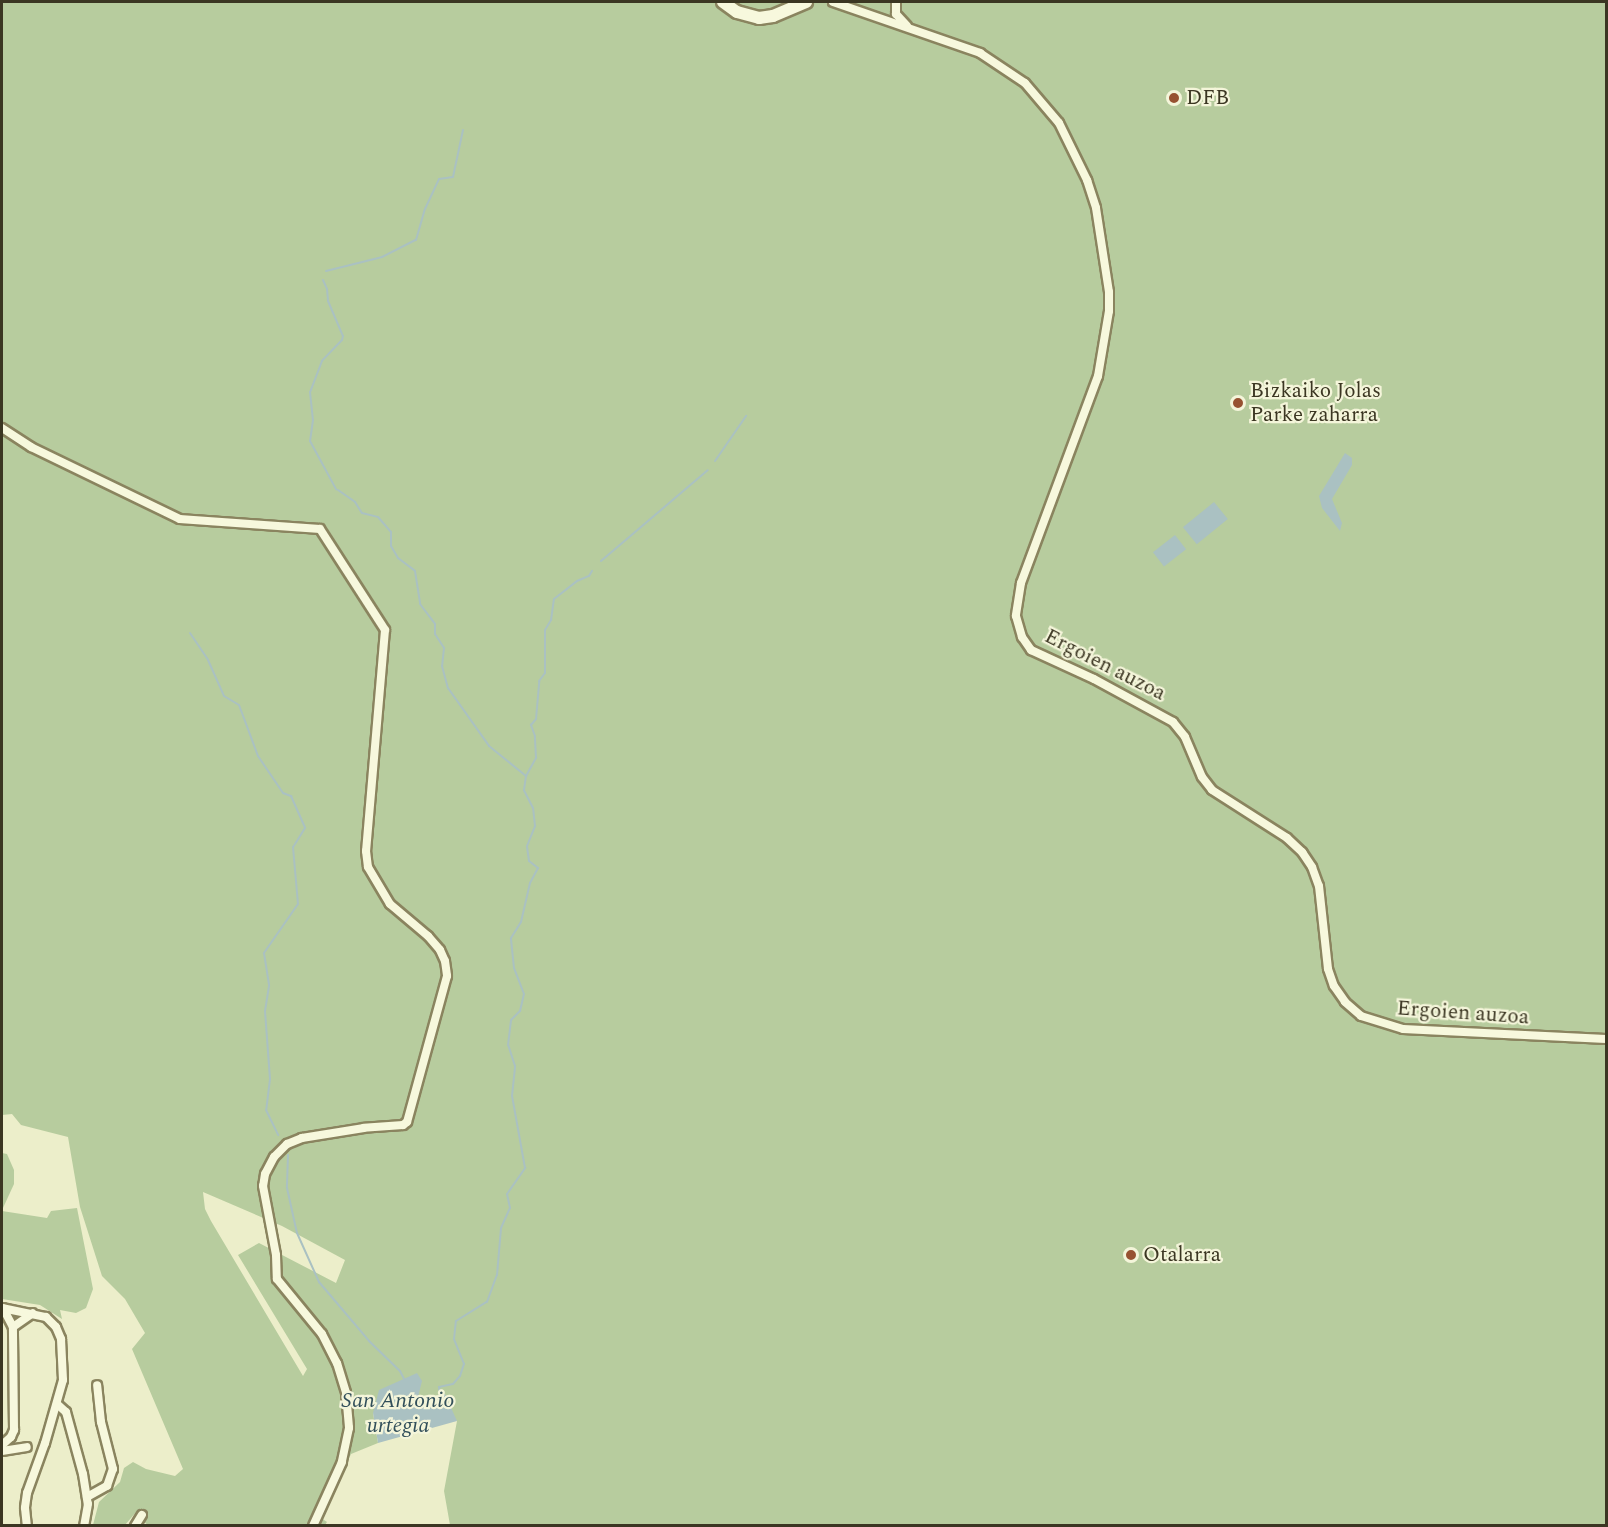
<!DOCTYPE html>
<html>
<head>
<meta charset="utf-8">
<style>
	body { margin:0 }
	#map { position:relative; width:1608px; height:1527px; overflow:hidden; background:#eceeca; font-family:Spectral,serif }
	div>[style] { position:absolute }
	.green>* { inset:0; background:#b7cc9e }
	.water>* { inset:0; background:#aac1c2; transform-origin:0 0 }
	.stream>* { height:2px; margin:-1px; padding:0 1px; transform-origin:1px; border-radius:1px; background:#aac1c2 }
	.roads { filter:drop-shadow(2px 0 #8a845f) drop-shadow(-2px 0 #8a845f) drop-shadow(0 2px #8a845f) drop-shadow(0 -2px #8a845f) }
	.street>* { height:8px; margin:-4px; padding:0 4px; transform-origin:4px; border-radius:4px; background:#f7f8dd }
	.secondary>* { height:12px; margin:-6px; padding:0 6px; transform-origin:6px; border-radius:6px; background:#f7f8dd }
	.dots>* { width:16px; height:16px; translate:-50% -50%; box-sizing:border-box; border:3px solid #f4f5da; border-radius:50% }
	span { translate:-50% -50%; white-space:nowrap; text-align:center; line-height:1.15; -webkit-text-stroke:4.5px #f4f5da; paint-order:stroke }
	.poi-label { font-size:21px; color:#3b3622 }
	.left { translate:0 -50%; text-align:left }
	.street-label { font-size:21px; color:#3b3622 }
	.water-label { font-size:22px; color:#324f5a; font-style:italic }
	.frame { position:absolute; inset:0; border:3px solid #3b3622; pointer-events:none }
</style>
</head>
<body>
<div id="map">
	<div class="green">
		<div style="clip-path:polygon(evenodd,2px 2px,1606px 2px,1606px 1525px,450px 1525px,444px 1491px,457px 1421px,429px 1400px,418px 1397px,373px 1413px,378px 1443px,351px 1454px,321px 1518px,327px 1522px,325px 1525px,148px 1525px,144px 1522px,147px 1518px,137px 1511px,125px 1525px,93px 1525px,99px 1502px,120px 1482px,124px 1468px,133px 1462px,146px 1469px,175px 1476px,183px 1469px,132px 1349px,145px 1333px,125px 1299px,102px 1276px,80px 1207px,68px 1137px,21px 1125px,12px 1114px,2px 1115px,2px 2px,203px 1192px,282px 1226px,345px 1260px,336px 1283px,259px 1243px,238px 1255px,307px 1369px,303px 1376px,211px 1221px,205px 1209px,203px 1192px)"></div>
		<div style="clip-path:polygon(2px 1153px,7px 1154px,14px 1170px,14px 1184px,3px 1208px)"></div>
		<div style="clip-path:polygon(77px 1208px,93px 1289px,86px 1308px,76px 1313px,60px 1310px,62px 1319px,40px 1305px,2px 1299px,2px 1211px,47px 1218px,51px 1211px)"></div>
	</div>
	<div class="water">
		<div style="clip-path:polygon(1345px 453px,1352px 458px,1352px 465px,1332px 499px,1342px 523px,1340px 531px,1322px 508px,1319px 496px)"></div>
		<div style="left:1214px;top:502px;width:22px;height:40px;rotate:51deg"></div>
		<div style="left:1175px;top:535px;width:18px;height:28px;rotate:52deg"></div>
		<div style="clip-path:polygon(417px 1373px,422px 1381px,418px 1397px,430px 1400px,445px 1394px,457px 1421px,378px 1443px,373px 1413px,379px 1390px)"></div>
	</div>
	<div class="stream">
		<div style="left:326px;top:271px;width:58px;rotate:-14deg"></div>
		<div style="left:382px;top:257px;width:38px;rotate:-27deg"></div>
		<div style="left:416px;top:240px;width:32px;rotate:-74deg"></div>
		<div style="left:425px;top:209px;width:33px;rotate:-65deg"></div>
		<div style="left:439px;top:179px;width:14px;rotate:-8deg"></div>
		<div style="left:453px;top:177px;width:48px;rotate:-78deg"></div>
		<div style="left:323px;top:280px;width:10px;rotate:66deg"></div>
		<div style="left:327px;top:289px;width:12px;rotate:85deg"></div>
		<div style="left:328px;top:301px;width:38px;rotate:67deg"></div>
		<div style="left:343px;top:336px;width:4px;rotate:104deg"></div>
		<div style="left:342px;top:340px;width:29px;rotate:134deg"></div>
		<div style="left:322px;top:361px;width:33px;rotate:111deg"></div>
		<div style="left:310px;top:392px;width:28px;rotate:84deg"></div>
		<div style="left:313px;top:420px;width:21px;rotate:98deg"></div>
		<div style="left:310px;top:441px;width:55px;rotate:61.6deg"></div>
		<div style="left:715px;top:461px;width:55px;rotate:-55.4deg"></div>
		<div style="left:338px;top:490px;width:21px;rotate:35deg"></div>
		<div style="left:355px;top:502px;width:13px;rotate:58deg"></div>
		<div style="left:362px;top:513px;width:16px;rotate:14deg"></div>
		<div style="left:378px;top:517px;width:20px;rotate:49deg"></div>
		<div style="left:391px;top:532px;width:14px;rotate:90deg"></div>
		<div style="left:391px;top:546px;width:14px;rotate:60deg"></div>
		<div style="left:398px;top:558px;width:21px;rotate:37deg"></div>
		<div style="left:415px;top:571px;width:33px;rotate:81deg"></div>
		<div style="left:420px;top:604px;width:25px;rotate:53deg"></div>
		<div style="left:435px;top:624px;width:10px;rotate:90deg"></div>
		<div style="left:435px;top:634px;width:17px;rotate:57deg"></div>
		<div style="left:444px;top:648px;width:18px;rotate:96deg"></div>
		<div style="left:442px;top:666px;width:23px;rotate:75deg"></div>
		<div style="left:448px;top:688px;width:71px;rotate:54.7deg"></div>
		<div style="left:489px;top:746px;width:48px;rotate:39deg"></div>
		<div style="left:601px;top:561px;width:140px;rotate:-40.4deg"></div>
		<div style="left:190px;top:633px;width:32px;rotate:56deg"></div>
		<div style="left:208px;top:660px;width:39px;rotate:66deg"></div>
		<div style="left:224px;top:696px;width:17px;rotate:31deg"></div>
		<div style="left:239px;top:705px;width:54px;rotate:69.6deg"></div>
		<div style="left:258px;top:756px;width:45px;rotate:56deg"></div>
		<div style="left:283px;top:793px;width:9px;rotate:21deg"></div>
		<div style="left:291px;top:796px;width:35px;rotate:66deg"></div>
		<div style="left:305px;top:828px;width:22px;rotate:122deg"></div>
		<div style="left:293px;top:847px;width:57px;rotate:85deg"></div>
		<div style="left:298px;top:904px;width:60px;rotate:124.8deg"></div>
		<div style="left:264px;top:953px;width:33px;rotate:81deg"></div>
		<div style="left:269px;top:986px;width:25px;rotate:99deg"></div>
		<div style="left:265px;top:1011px;width:68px;rotate:85.8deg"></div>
		<div style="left:270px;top:1079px;width:31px;rotate:97deg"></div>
		<div style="left:266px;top:1110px;width:28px;rotate:64deg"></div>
		<div style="left:288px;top:1155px;width:33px;rotate:92deg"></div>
		<div style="left:287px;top:1188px;width:46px;rotate:77.5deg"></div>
		<div style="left:297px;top:1233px;width:54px;rotate:65.8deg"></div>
		<div style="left:319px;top:1282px;width:77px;rotate:49.7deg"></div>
		<div style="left:369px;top:1341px;width:43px;rotate:44.1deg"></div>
		<div style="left:400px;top:1371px;width:9px;rotate:63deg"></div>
		<div style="left:440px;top:1396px;width:9px;rotate:-96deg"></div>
		<div style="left:439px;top:1387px;width:14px;rotate:-12deg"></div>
		<div style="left:453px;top:1384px;width:11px;rotate:-49deg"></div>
		<div style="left:460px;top:1376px;width:13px;rotate:-72deg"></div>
		<div style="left:464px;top:1364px;width:27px;rotate:-112deg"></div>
		<div style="left:454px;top:1339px;width:18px;rotate:-84deg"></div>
		<div style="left:456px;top:1321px;width:36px;rotate:-32deg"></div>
		<div style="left:487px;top:1302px;width:29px;rotate:-70deg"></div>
		<div style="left:497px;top:1275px;width:47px;rotate:-85.1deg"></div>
		<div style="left:501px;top:1228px;width:22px;rotate:-66deg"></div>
		<div style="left:510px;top:1208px;width:14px;rotate:-102deg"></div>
		<div style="left:507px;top:1194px;width:32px;rotate:-55deg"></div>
		<div style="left:525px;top:1168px;width:73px;rotate:-100.2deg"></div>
		<div style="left:512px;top:1096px;width:30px;rotate:-84deg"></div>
		<div style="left:515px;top:1066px;width:22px;rotate:-108deg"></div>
		<div style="left:508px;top:1045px;width:25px;rotate:-83deg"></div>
		<div style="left:511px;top:1020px;width:13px;rotate:-45deg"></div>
		<div style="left:520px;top:1011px;width:17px;rotate:-77deg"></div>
		<div style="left:524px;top:994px;width:28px;rotate:-111deg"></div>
		<div style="left:514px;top:968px;width:30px;rotate:-96deg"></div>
		<div style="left:511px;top:938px;width:19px;rotate:-58deg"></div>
		<div style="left:521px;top:922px;width:40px;rotate:-77deg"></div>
		<div style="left:530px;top:883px;width:17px;rotate:-62deg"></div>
		<div style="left:538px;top:868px;width:11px;rotate:-142deg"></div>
		<div style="left:529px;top:861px;width:15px;rotate:-98deg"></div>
		<div style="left:527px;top:846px;width:22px;rotate:-68deg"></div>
		<div style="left:535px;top:826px;width:18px;rotate:-96deg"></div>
		<div style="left:533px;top:808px;width:20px;rotate:-117deg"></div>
		<div style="left:524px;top:790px;width:14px;rotate:-82deg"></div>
		<div style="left:526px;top:776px;width:21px;rotate:-61deg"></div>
		<div style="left:536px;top:758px;width:22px;rotate:-93deg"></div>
		<div style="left:535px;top:736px;width:12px;rotate:-110deg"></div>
		<div style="left:531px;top:725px;width:8px;rotate:-50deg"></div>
		<div style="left:536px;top:719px;width:38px;rotate:-85deg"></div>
		<div style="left:539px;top:681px;width:10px;rotate:-53deg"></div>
		<div style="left:545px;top:673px;width:43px;rotate:-90deg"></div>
		<div style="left:545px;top:630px;width:12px;rotate:-59deg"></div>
		<div style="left:551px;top:620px;width:21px;rotate:-82deg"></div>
		<div style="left:554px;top:599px;width:29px;rotate:-38deg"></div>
		<div style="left:577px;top:581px;width:13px;rotate:-23deg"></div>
		<div style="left:589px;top:576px;width:6px;rotate:-59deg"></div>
	</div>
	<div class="roads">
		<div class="street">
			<div style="left:833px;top:2px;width:156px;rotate:19.1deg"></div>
			<div style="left:980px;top:53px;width:54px;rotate:33.7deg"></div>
			<div style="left:1025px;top:83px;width:52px;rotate:49.6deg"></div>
			<div style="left:1059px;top:123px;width:64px;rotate:63.8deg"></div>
			<div style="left:1087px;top:180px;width:29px;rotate:72deg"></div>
			<div style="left:1096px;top:208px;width:85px;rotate:81.2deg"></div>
			<div style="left:1109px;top:292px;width:19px;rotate:90deg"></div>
			<div style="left:1109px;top:311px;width:66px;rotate:99.6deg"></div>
			<div style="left:1098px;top:376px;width:221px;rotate:110.4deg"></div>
			<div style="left:1021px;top:583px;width:33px;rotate:99deg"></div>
			<div style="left:1016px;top:616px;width:22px;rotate:74deg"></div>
			<div style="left:1022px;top:637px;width:16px;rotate:55deg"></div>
			<div style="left:1031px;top:650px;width:69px;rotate:24.7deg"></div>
			<div style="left:1094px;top:679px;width:90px;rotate:28.6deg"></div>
			<div style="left:1173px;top:722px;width:19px;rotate:51deg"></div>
			<div style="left:1185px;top:737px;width:43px;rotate:67deg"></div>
			<div style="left:1202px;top:777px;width:16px;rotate:52deg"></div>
			<div style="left:1212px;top:790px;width:89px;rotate:32.6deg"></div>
			<div style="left:1287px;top:838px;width:21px;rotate:43deg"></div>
			<div style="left:1302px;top:852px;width:18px;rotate:56deg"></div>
			<div style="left:1312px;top:867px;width:20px;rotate:70deg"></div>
			<div style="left:1319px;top:886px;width:83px;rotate:83.8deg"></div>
			<div style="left:1328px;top:969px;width:18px;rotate:71deg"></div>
			<div style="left:1334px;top:986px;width:19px;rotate:55deg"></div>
			<div style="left:1345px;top:1002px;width:21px;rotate:41deg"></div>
			<div style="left:1361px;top:1016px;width:44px;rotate:17.2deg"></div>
			<div style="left:1403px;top:1029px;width:203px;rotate:2.8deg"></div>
			<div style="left:896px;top:2px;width:12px;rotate:90deg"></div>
			<div style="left:896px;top:14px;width:16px;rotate:47deg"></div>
			<div style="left:2px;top:428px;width:35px;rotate:33deg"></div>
			<div style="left:31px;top:447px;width:165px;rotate:25.8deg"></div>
			<div style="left:180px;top:519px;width:140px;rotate:4.1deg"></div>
			<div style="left:320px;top:529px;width:120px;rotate:57.2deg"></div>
			<div style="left:385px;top:630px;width:222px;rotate:94.9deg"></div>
			<div style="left:366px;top:851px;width:16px;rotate:83deg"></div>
			<div style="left:368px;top:867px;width:43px;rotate:59.3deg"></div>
			<div style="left:390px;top:904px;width:50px;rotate:40.1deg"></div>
			<div style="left:428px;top:936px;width:18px;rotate:49deg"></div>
			<div style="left:440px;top:950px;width:12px;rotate:66deg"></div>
			<div style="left:445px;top:961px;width:15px;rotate:82deg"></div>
			<div style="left:447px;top:976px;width:151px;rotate:105.3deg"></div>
			<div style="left:407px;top:1122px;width:5px;rotate:143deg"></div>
			<div style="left:403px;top:1125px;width:39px;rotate:176deg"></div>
			<div style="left:364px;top:1128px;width:63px;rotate:170.8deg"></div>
			<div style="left:302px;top:1138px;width:16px;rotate:158deg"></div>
			<div style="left:287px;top:1144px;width:18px;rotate:135deg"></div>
			<div style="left:274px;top:1157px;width:19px;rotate:118deg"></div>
			<div style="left:265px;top:1174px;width:12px;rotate:99deg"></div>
			<div style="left:263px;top:1186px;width:70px;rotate:79.3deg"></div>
			<div style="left:276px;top:1255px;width:24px;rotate:88deg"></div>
			<div style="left:277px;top:1279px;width:71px;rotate:50.7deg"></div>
			<div style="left:322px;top:1334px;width:33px;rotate:63deg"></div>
			<div style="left:337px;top:1363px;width:31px;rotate:73deg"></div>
			<div style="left:346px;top:1393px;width:35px;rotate:85deg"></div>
			<div style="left:349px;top:1428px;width:35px;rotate:102deg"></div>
			<div style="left:342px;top:1462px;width:70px;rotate:114.4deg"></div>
			<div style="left:2px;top:1308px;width:45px;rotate:11.6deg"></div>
			<div style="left:46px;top:1317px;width:14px;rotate:45deg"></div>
			<div style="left:56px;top:1327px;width:13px;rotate:67deg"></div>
			<div style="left:61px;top:1339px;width:41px;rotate:87.2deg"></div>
			<div style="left:63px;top:1380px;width:66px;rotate:105.9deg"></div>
			<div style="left:45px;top:1443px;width:53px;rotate:109.8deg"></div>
			<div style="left:27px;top:1493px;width:15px;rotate:98deg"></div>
			<div style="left:25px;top:1508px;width:18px;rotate:84deg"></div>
			<div style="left:13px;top:1327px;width:24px;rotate:-35deg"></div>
			<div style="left:57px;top:1404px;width:12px;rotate:42deg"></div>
			<div style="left:66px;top:1412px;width:64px;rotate:74.7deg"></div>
			<div style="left:83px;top:1474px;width:30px;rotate:81deg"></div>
			<div style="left:88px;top:1504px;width:22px;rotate:100deg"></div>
			<div style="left:2px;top:1445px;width:12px;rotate:-42deg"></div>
			<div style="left:11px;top:1437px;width:8px;rotate:-67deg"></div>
			<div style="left:14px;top:1430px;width:103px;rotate:-90.6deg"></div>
			<div style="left:13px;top:1327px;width:21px;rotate:-118deg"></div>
			<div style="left:2px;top:1451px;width:25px;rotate:-9deg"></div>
			<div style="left:87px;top:1497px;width:23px;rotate:-29deg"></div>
			<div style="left:107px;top:1486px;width:18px;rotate:-71deg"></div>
			<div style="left:113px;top:1469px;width:49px;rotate:-104.3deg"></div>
			<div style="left:101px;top:1422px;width:37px;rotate:-96deg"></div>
			<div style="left:135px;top:1526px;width:13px;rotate:-58deg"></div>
		</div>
		<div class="secondary">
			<div style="left:723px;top:2px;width:17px;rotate:36deg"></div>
			<div style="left:737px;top:12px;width:23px;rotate:15deg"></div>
			<div style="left:759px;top:18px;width:14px;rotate:-8deg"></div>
			<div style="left:773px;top:16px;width:36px;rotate:-23deg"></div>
		</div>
	</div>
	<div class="dots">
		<div style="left:1174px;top:98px;background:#975231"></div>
		<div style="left:1238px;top:403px;background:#975231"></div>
		<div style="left:1131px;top:1255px;background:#975231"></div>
	</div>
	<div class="poi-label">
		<span class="left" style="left:1186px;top:98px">DFB</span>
		<span class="left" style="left:1250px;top:403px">Bizkaiko Jolas<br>Parke zaharra</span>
		<span class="left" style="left:1143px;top:1255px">Otalarra</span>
	</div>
	<div class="street-label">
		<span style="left:1105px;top:665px;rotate:27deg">Ergoien auzoa</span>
		<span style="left:1463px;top:1013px;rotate:4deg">Ergoien auzoa</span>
	</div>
	<div class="water-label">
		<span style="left:398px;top:1413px">San Antonio<br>urtegia</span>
	</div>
	<div class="frame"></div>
</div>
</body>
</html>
